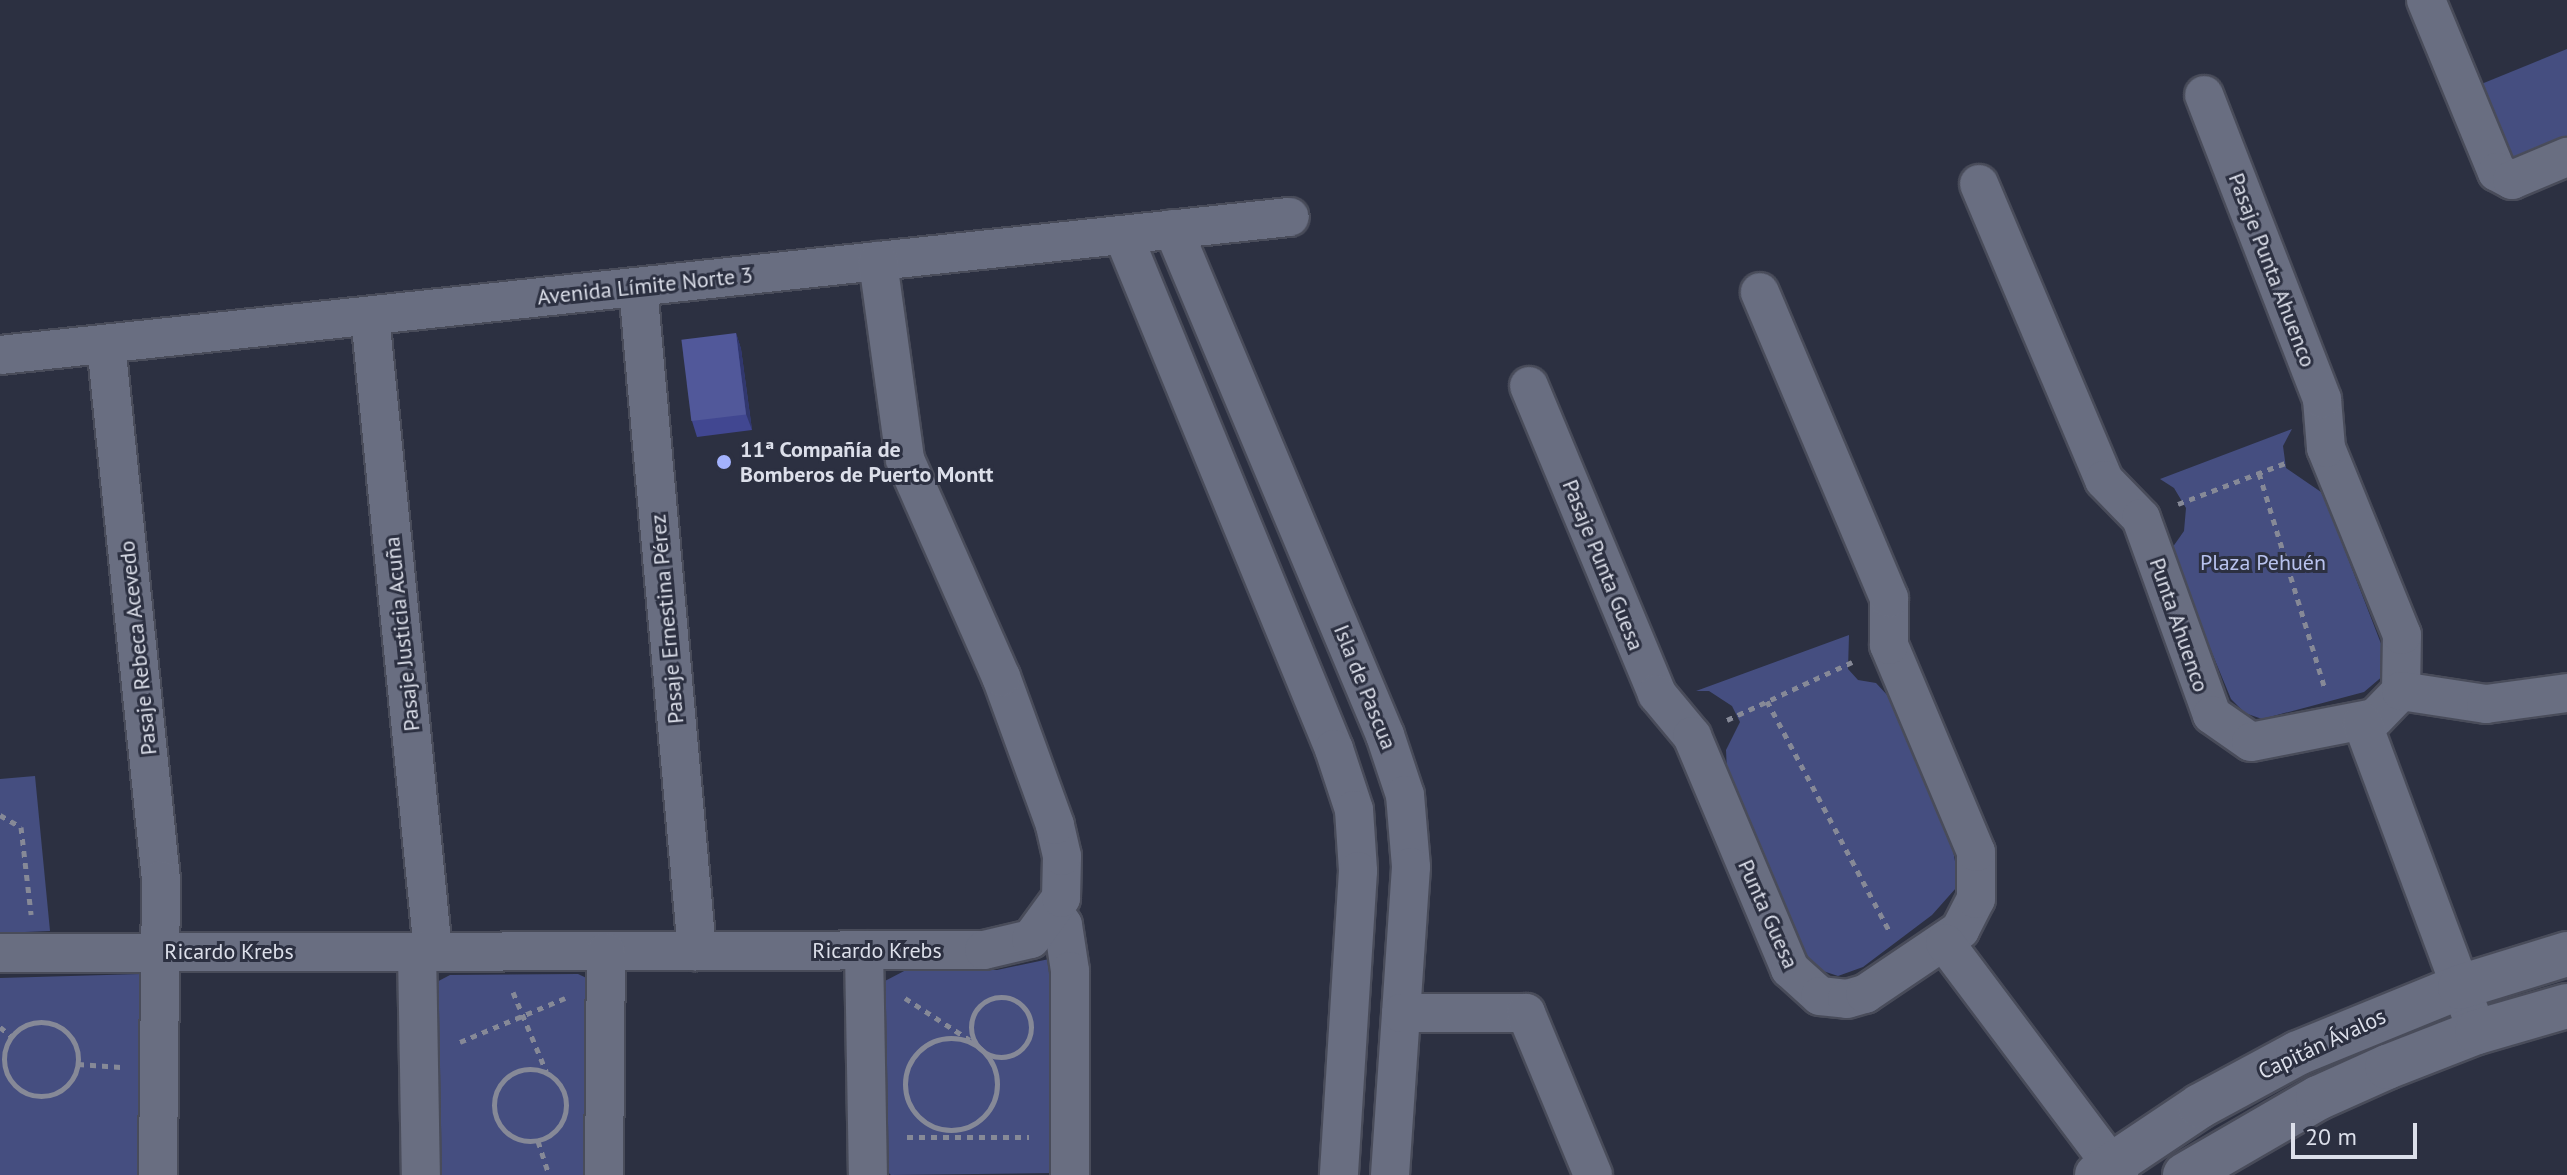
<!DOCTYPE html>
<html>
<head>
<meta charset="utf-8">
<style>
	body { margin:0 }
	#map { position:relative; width:2567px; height:1175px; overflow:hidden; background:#2c3041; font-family:"PT Sans",sans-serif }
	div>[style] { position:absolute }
	.green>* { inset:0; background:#454e80 }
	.path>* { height:5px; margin-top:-2.5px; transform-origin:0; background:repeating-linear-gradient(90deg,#868997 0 6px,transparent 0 12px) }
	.path>.ring { margin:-2.5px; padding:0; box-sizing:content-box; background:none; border:5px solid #868997; border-radius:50% }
	.roads { filter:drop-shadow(2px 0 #494c5a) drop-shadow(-2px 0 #494c5a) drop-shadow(0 2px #494c5a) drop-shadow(0 -2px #494c5a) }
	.minor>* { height:38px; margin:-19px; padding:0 19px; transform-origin:19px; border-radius:19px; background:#696e81 }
	.tertiary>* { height:44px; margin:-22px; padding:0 22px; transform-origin:22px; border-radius:22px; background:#696e81 }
	.wall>* { inset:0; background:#414791 }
	.shaded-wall>* { inset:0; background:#31376d }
	.building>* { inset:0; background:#51589a; transform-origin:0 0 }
	.dots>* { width:22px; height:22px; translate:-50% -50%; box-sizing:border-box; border:4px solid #2c3041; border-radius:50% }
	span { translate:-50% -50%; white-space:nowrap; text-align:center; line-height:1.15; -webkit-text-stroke:6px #2c3041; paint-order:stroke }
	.street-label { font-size:22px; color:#dcdfea }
	.poi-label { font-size:22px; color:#dcdfea; font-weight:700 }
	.left { translate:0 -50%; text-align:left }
	.park-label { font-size:22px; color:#b8c2ee }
	.scale { position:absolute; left:2291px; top:1123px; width:126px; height:36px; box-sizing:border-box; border:4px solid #dcdfea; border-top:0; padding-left:10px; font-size:24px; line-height:28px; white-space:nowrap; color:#dcdfea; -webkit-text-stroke:6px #2c3041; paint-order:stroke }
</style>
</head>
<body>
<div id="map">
	<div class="green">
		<div style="clip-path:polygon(2567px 49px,2567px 144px,2524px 159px,2511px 156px,2474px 87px)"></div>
		<div style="clip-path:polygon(2292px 429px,2283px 446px,2286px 468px,2321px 492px,2327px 504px,2385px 654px,2384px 675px,2364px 692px,2262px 719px,2245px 713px,2231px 699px,2170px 551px,2184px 531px,2186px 508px,2174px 488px,2160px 479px)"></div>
		<div style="clip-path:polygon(1849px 635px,1848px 669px,1858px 680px,1876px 683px,1889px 697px,1951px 838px,1957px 873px,1956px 888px,1932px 915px,1863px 967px,1838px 976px,1817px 969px,1799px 946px,1727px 771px,1726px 750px,1740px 722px,1732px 706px,1709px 691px,1696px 691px)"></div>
		<div style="clip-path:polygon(35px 776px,50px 931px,0 933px,0 779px)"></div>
		<div style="clip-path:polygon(1054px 958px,1052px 1173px,891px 1175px,884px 1169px,881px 983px,908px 969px,997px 970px)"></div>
		<div style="clip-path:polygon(141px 974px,146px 977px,142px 1175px,0 1175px,0 978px)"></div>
		<div style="clip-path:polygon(578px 974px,593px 981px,590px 1175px,436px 1175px,429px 986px,450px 975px)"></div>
	</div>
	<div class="path">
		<div style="left:2259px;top:473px;width:226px;rotate:73deg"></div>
		<div style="left:2178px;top:504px;width:118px;rotate:-20.9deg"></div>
		<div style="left:1767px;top:701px;width:259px;rotate:62deg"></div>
		<div style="left:1727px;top:720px;width:138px;rotate:-24.9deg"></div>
		<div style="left:0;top:815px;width:24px;rotate:30deg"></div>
		<div style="left:21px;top:827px;width:88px;rotate:83.4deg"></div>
		<div style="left:513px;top:992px;width:86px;rotate:67.3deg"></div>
		<div class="ring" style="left:971px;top:997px;width:55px;height:55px"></div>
		<div style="left:905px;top:998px;width:77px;rotate:32.9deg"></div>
		<div class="ring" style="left:4px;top:1022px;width:69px;height:69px"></div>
		<div style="left:0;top:1027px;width:14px;rotate:39deg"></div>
		<div class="ring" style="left:905px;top:1038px;width:87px;height:87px"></div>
		<div style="left:460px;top:1042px;width:114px;rotate:-22.7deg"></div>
		<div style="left:78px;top:1064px;width:43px;rotate:4deg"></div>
		<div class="ring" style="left:494px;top:1069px;width:67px;height:67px"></div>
		<div style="left:907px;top:1137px;width:122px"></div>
		<div style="left:538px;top:1141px;width:36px;rotate:72deg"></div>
	</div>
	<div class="roads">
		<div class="minor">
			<div style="left:2426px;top:0;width:186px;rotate:67.6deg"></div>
			<div style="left:2497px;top:172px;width:17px;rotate:28deg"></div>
			<div style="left:2512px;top:180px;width:60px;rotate:-22.7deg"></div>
			<div style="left:1979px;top:184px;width:321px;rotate:67.1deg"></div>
			<div style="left:2104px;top:480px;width:53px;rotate:45.8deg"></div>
			<div style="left:2141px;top:518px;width:209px;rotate:70.2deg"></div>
			<div style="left:2212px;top:715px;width:47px;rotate:34.7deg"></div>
			<div style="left:2251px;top:742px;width:126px;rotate:-11deg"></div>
			<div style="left:2375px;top:718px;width:37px;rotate:-46deg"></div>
			<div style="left:2401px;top:691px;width:56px;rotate:-89deg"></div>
			<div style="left:2402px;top:635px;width:202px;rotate:-112.1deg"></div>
			<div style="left:2326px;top:448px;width:49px;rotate:-94.7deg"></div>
			<div style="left:2322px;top:399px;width:326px;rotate:-111.2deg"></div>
			<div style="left:1173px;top:229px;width:549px;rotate:67.27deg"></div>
			<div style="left:1385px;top:735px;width:63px;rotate:71.6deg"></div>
			<div style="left:1405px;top:795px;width:72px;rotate:85.2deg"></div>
			<div style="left:1411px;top:867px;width:309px;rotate:93.9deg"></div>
			<div style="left:1123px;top:235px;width:556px;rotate:67.68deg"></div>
			<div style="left:1334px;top:749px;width:64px;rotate:71.8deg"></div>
			<div style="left:1354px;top:810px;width:61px;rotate:86.2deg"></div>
			<div style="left:1358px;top:871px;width:305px;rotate:93.6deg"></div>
			<div style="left:638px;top:287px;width:667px;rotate:84.92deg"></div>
			<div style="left:370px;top:316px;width:639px;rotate:84.34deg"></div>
			<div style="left:106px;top:344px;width:539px;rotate:84.14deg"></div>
			<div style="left:161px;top:880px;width:295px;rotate:90.6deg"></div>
			<div style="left:0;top:355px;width:1297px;rotate:-6.11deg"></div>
			<div style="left:1529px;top:386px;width:334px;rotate:67.4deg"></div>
			<div style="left:1657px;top:694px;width:55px;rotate:50.2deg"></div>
			<div style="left:1692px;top:736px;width:253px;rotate:67.2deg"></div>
			<div style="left:1790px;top:969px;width:40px;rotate:42deg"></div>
			<div style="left:1820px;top:996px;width:27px;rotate:6deg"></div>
			<div style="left:1847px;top:999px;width:19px;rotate:-16deg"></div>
			<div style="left:1865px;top:994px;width:115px;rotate:-34deg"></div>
			<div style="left:1960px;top:930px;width:35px;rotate:-63deg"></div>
			<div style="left:1976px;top:899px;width:47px;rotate:-90deg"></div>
			<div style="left:1976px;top:852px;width:225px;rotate:-112.8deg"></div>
			<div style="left:1889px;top:645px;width:47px;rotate:-90deg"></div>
			<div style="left:1889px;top:598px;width:332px;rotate:-112.9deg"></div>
			<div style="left:2401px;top:691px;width:86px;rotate:8.7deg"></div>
			<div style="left:2486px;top:704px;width:82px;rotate:-7.7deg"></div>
			<div style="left:2362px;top:722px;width:331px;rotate:69.6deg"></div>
			<div style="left:1055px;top:913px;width:14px;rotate:56deg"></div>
			<div style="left:1063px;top:925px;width:47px;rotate:81.3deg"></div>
			<div style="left:1070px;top:971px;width:204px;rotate:90deg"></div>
			<div style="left:1945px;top:943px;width:290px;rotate:53.1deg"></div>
			<div style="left:864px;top:950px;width:225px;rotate:89deg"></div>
			<div style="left:417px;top:952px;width:223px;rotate:89deg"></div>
			<div style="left:0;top:953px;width:984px;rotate:-0.17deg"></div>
			<div style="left:984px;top:950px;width:48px;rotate:-13.2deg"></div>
			<div style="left:1031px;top:939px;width:51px;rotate:-53.8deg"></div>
			<div style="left:1061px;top:898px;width:42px;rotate:-88.6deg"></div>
			<div style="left:1062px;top:856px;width:32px;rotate:-103deg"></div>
			<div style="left:1055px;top:825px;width:158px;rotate:-110deg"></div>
			<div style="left:1001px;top:677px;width:238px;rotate:-113.8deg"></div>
			<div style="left:905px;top:459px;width:200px;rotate:-97.8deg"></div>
			<div style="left:1401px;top:1013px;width:125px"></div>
			<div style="left:1526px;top:1013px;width:175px;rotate:67.5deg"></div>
			<div style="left:604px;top:1175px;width:223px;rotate:-89.5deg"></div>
		</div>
		<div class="tertiary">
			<div style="left:2097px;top:1175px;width:124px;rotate:-33.8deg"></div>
			<div style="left:2200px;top:1106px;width:111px;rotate:-28.4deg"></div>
			<div style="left:2298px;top:1053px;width:175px;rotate:-22.2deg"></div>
			<div style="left:2460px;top:987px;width:112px;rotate:-17.1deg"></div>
			<div style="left:2185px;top:1175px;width:154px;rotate:-30.1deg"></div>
			<div style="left:2318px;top:1098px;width:76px;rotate:-24.2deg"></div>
			<div style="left:2387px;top:1067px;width:97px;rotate:-21.3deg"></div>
			<div style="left:2477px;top:1032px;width:94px;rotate:-16.1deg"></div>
		</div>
	</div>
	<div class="wall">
		<div style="clip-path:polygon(736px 333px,741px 349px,752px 430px,697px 437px,692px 421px)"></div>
	</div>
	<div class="shaded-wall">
		<div style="clip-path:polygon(736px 333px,741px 349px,752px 430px,746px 414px)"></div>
	</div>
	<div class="building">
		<div style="left:736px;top:333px;width:82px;height:55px;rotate:83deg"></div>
	</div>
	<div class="dots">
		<div style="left:724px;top:462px;background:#a3b2fd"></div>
	</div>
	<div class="street-label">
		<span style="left:2272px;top:270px;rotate:69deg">Pasaje Punta Ahuenco</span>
		<span style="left:645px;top:286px;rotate:-6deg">Avenida Límite Norte 3</span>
		<span style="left:1603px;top:565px;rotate:68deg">Pasaje Punta Guesa</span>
		<span style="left:667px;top:619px;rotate:-95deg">Pasaje Ernestina Pérez</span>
		<span style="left:2179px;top:625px;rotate:71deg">Punta Ahuenco</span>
		<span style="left:402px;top:634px;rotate:-96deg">Pasaje Justicia Acuña</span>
		<span style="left:138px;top:648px;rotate:-96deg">Pasaje Rebeca Acevedo</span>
		<span style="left:1365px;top:687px;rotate:68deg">Isla de Pascua</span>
		<span style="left:1768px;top:914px;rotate:66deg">Punta Guesa</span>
		<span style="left:877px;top:951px">Ricardo Krebs</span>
		<span style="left:229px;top:952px">Ricardo Krebs</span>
		<span style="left:2322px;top:1044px;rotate:-25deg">Capitán Ávalos</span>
	</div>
	<div class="poi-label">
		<span class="left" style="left:740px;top:462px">11ª Compañía de<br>Bomberos de Puerto Montt</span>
	</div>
	<div class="park-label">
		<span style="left:2263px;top:563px">Plaza Pehuén</span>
	</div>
	<div class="scale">20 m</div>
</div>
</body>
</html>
